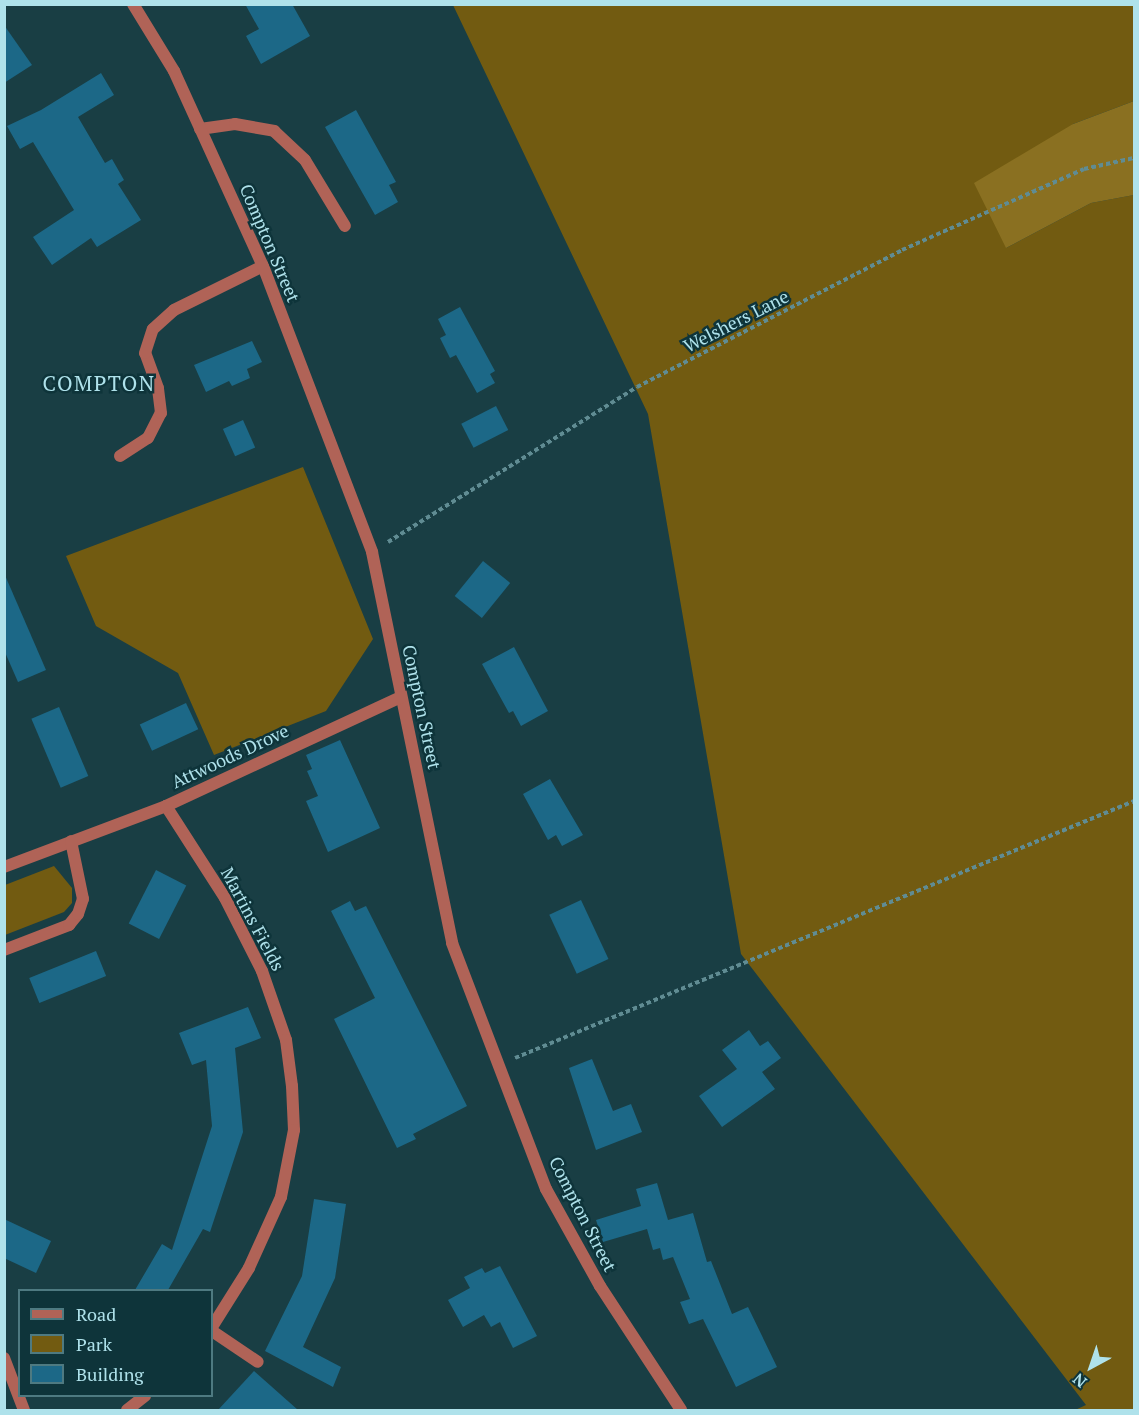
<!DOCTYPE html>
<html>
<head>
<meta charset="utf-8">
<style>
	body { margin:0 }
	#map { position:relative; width:1139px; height:1415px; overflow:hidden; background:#193e44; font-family:"PT Serif",serif }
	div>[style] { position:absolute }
	.green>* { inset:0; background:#725b11 }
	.forest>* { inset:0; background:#8a7021 }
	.building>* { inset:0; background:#1c6887; transform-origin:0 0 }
	.path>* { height:4px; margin-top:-2px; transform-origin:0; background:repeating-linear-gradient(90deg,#608c93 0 4.5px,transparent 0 7.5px) }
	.lane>* { height:12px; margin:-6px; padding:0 6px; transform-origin:6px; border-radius:6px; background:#b06357 }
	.street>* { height:12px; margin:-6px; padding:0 6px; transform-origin:6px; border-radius:6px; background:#b06357 }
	span { translate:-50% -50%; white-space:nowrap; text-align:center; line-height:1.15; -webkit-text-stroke:5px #0e343a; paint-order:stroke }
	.street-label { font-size:18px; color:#afe2eb }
	.quarter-label { font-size:21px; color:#afe2eb; letter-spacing:1.5px }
	.frame { position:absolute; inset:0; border:6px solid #afe2eb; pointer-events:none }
	.legend { position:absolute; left:18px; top:1289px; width:195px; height:108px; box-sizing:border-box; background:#0e343a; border:2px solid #4e7a81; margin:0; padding:8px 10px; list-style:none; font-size:18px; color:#afe2eb }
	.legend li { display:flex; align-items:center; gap:12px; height:30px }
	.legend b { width:30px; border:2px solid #4e7a81 }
	.north { position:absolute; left:1061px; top:1337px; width:60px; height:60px; -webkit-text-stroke:4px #0e343a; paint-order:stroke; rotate:220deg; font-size:16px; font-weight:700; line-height:24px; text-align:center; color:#afe2eb }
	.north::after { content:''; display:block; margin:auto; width:21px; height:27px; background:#afe2eb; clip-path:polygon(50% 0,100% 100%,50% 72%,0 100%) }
</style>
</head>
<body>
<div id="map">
	<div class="green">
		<div style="clip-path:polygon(453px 5px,1134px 5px,1134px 101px,1073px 124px,1006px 248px,1091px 203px,1134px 195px,1134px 1410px,1075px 1410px,1086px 1405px,741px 954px,648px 414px)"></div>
		<div style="clip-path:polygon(303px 467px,373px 639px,326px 711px,214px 755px,178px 673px,96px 626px,66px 556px)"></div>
		<div style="clip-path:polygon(54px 866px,72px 888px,72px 903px,64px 912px,5px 935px,5px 885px)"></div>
	</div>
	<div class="forest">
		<div style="clip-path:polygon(1134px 101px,1134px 195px,1091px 203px,1006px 248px,974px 183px,1073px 124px)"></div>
	</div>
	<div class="building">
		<div style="clip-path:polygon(245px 4px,292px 4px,310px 36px,261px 64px,246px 36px,259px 29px)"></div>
		<div style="clip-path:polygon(4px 25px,32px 65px,4px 83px)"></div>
		<div style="clip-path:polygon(101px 73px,114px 95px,78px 117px,105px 163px,112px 159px,124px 180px,118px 184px,141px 220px,97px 247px,91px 238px,52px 265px,33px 237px,74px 210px,33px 142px,20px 149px,7px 126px,41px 110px)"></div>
		<div style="clip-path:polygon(356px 110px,396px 182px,389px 185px,398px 202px,375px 215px,325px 127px)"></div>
		<div style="clip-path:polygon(460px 307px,495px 371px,490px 374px,495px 383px,477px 393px,456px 355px,450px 358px,440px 338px,446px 335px,438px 319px)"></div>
		<div style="clip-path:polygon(252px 341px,262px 362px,247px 369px,250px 378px,232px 386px,229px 381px,206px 392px,194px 365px)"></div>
		<div style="left:496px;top:406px;width:27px;height:39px;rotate:63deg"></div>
		<div style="left:243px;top:420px;width:30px;height:22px;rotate:66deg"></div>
		<div style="left:483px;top:561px;width:35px;height:45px;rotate:39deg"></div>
		<div style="clip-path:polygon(4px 573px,46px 670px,18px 682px,4px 650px)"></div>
		<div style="clip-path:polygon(514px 647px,548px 711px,521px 726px,513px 711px,509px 713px,482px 664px)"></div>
		<div style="left:186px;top:703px;width:29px;height:51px;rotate:65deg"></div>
		<div style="left:59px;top:707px;width:75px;height:30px;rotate:67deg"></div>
		<div style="clip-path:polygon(340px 740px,380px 828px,328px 852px,306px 801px,318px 796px,307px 771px,312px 769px,306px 755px)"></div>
		<div style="clip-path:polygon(550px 779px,583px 835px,562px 846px,556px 835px,548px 840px,523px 794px)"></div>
		<div style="left:156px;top:870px;width:34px;height:60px;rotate:27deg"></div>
		<div style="left:581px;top:900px;width:65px;height:35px;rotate:65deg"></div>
		<div style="clip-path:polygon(350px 901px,355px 911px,366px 906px,467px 1106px,413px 1134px,416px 1139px,397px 1148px,334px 1019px,375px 998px,331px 911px)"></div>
		<div style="left:96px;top:951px;width:27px;height:72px;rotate:68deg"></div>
		<div style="clip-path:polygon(248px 1007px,261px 1038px,235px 1048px,243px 1132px,210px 1232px,203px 1229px,168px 1290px,135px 1290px,162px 1244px,172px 1250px,212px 1126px,206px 1060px,192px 1065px,179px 1033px)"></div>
		<div style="clip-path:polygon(749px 1030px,760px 1046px,768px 1041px,781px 1058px,762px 1072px,775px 1089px,722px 1127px,699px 1096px,737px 1069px,722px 1050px)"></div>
		<div style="clip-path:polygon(592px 1059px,613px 1111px,631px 1104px,642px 1132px,596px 1150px,569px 1068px)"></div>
		<div style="clip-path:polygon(657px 1183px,668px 1220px,693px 1213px,707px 1262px,711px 1261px,732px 1314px,748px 1307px,777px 1367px,736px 1387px,703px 1319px,689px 1324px,680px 1302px,690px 1299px,673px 1257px,663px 1260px,660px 1248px,653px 1250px,647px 1229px,603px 1242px,596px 1220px,641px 1206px,636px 1189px)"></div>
		<div style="clip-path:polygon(314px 1199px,346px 1204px,335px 1278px,303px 1347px,341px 1367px,333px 1387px,265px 1351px,302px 1276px)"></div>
		<div style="clip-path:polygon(4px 1219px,51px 1241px,36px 1273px,4px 1258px)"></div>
		<div style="clip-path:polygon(500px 1266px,537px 1336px,513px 1348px,500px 1322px,491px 1327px,484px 1315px,463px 1327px,448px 1300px,470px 1288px,464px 1277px,482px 1268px,485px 1273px)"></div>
		<div style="clip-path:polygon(254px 1371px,298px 1410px,218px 1410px)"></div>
	</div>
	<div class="path">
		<div style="left:388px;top:542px;width:293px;rotate:-31.9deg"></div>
		<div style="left:637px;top:387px;width:298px;rotate:-27.3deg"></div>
		<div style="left:902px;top:250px;width:199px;rotate:-24deg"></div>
		<div style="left:1084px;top:169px;width:51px;rotate:-12.4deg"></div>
		<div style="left:515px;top:1058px;width:670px;rotate:-22.55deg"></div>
	</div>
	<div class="lane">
		<div style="left:200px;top:129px;width:35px;rotate:-8deg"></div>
		<div style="left:235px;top:124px;width:40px;rotate:10deg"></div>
		<div style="left:274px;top:131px;width:42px;rotate:43.1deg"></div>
		<div style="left:305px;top:160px;width:77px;rotate:58.8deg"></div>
		<div style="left:120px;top:456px;width:33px;rotate:-33deg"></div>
		<div style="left:148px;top:438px;width:28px;rotate:-63deg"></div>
		<div style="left:161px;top:413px;width:25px;rotate:-97deg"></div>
		<div style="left:158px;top:388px;width:37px;rotate:-110deg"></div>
		<div style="left:145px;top:353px;width:25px;rotate:-72deg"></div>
		<div style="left:153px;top:329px;width:28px;rotate:-42deg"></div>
		<div style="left:174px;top:310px;width:99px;rotate:-26.3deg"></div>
		<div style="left:212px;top:1331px;width:55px;rotate:34deg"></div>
	</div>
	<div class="street">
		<div style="left:133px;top:4px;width:79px;rotate:58.5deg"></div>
		<div style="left:174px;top:71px;width:214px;rotate:65.5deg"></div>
		<div style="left:263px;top:266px;width:306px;rotate:69.1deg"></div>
		<div style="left:372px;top:552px;width:399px;rotate:78.4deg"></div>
		<div style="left:452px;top:943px;width:263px;rotate:69.1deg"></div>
		<div style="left:546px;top:1189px;width:111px;rotate:60.9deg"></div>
		<div style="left:600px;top:1286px;width:148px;rotate:56.8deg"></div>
		<div style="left:166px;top:806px;width:109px;rotate:57.3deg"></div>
		<div style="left:225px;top:898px;width:82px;rotate:63.1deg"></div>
		<div style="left:262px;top:971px;width:73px;rotate:70.8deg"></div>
		<div style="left:286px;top:1040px;width:46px;rotate:82.6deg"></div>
		<div style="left:292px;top:1086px;width:44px;rotate:87.4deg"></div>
		<div style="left:294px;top:1130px;width:68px;rotate:101deg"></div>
		<div style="left:281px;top:1197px;width:78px;rotate:114.3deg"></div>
		<div style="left:249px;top:1268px;width:70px;rotate:122.1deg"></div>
		<div style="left:4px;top:867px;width:173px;rotate:-20.6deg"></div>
		<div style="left:166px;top:806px;width:259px;rotate:-24.9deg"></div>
		<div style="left:4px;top:950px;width:70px;rotate:-21deg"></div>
		<div style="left:69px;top:925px;width:14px;rotate:-51deg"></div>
		<div style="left:78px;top:914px;width:16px;rotate:-72deg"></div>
		<div style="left:83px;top:899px;width:59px;rotate:-101.7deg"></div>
		<div style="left:4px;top:1358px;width:56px;rotate:69deg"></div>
		<div style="left:127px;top:1410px;width:23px;rotate:-38deg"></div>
	</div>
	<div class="street-label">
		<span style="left:270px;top:243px;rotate:67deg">Compton Street</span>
		<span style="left:736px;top:321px;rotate:-27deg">Welshers Lane</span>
		<span style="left:422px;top:707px;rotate:78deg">Compton Street</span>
		<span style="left:230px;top:756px;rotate:-25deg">Attwoods Drove</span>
		<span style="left:253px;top:919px;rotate:62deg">Martins Fields</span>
		<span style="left:583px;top:1214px;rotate:63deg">Compton Street</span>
	</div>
	<div class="quarter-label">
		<span style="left:99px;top:383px">COMPTON</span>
	</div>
	<div class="frame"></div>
	<ul class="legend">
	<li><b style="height:8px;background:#b06357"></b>Road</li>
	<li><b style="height:16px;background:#725b11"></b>Park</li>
	<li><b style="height:16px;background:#1c6887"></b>Building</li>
	</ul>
	<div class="north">N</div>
</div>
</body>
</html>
